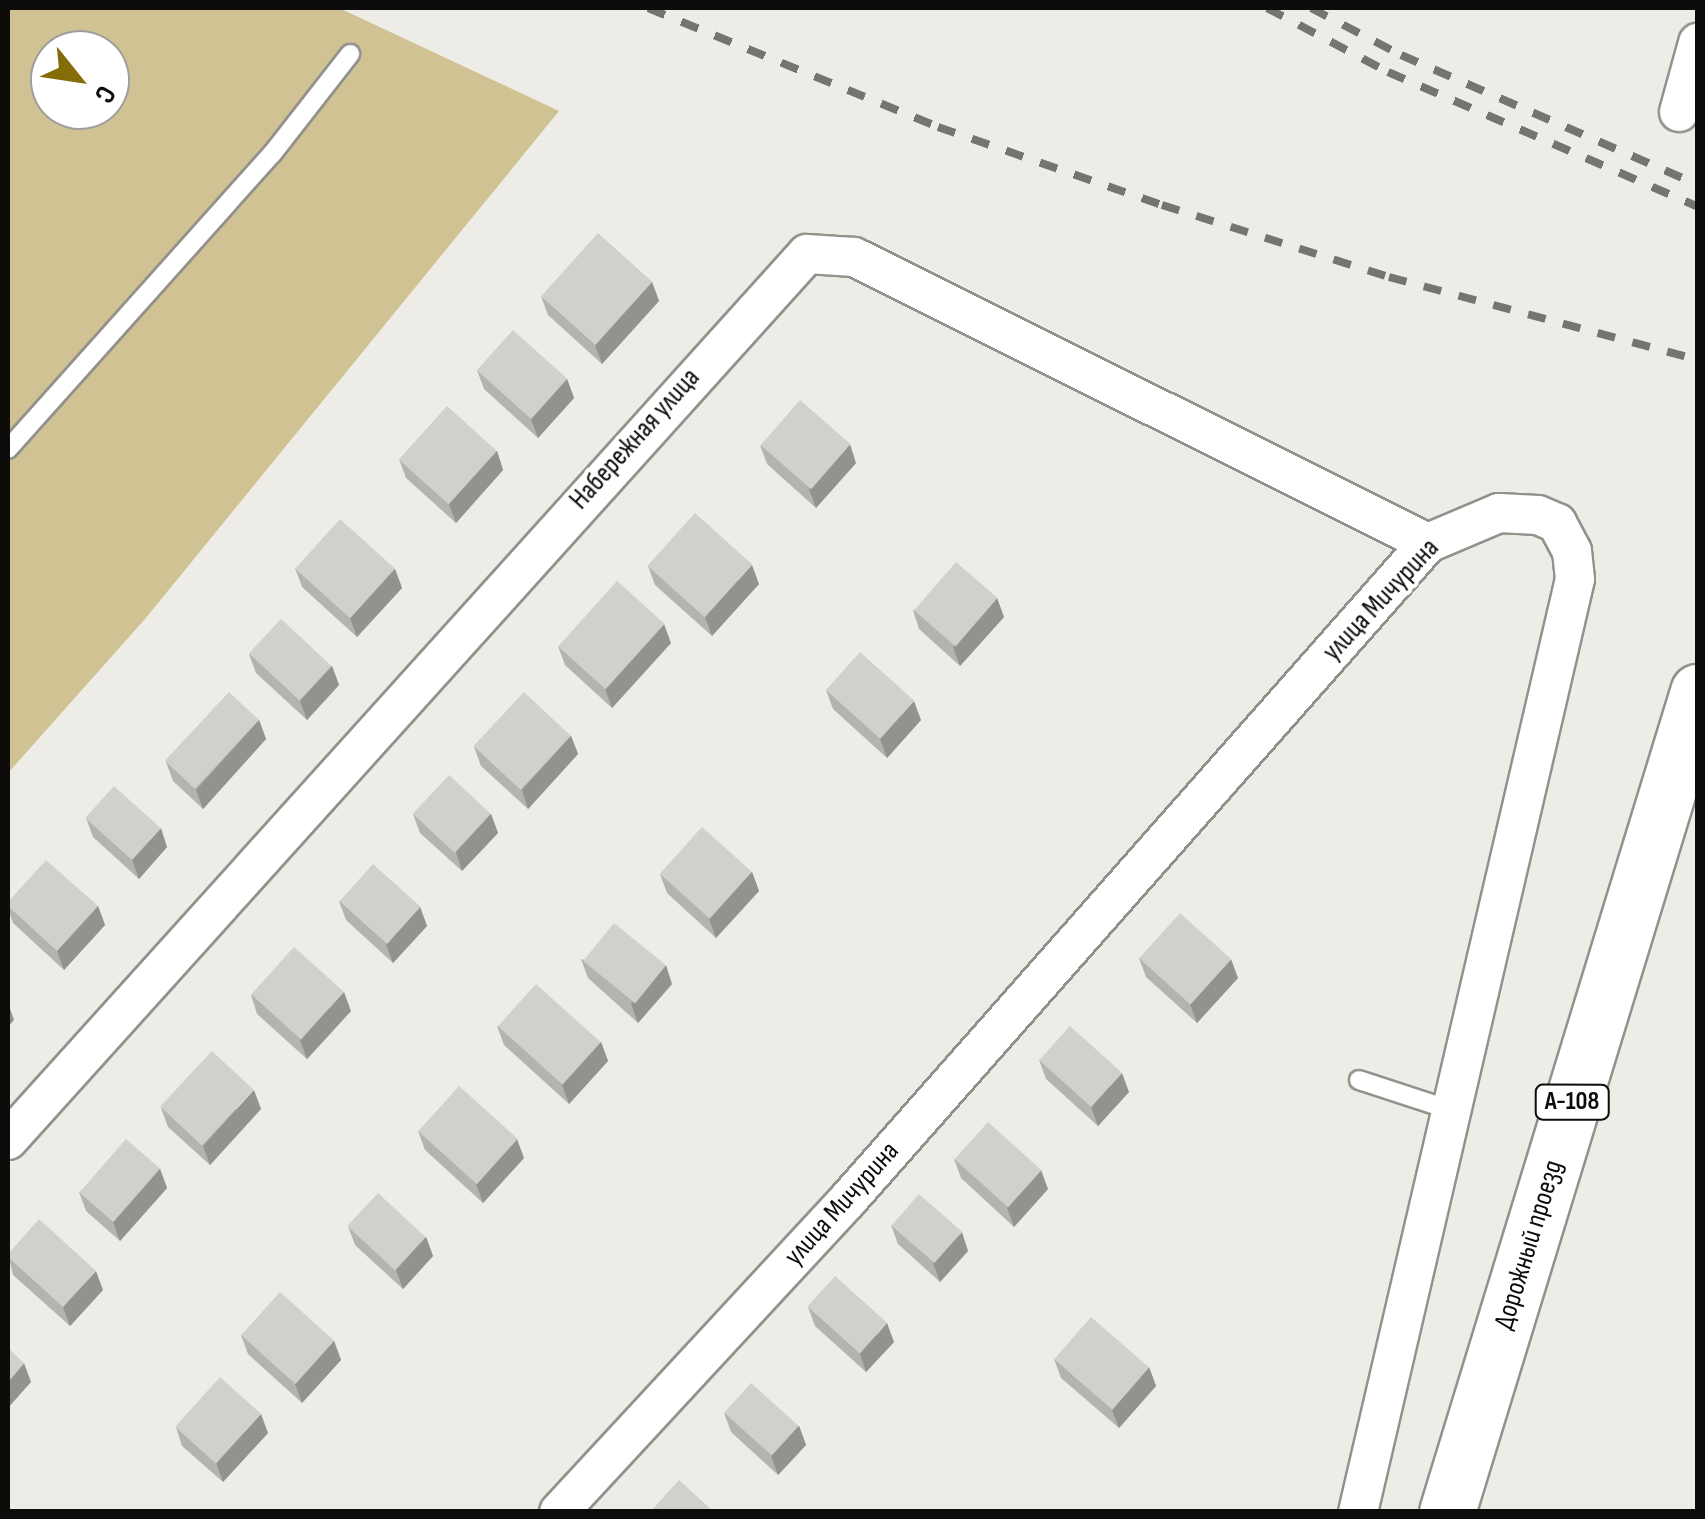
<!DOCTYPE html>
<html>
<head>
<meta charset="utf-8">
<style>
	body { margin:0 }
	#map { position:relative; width:1705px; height:1519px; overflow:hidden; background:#eeece6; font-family:"Sofia Sans Condensed",sans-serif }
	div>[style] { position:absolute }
	.green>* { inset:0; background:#d0c293 }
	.roads { filter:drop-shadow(2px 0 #93918c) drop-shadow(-2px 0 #93918c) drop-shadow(0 2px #93918c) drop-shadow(0 -2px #93918c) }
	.service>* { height:18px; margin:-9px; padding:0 9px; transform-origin:9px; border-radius:9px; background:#fff }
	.minor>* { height:38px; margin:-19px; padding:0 19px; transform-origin:19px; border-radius:19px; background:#fff }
	.trunk>* { height:55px; margin:-27.5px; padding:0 27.5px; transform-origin:27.5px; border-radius:27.5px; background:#fff }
	.rail>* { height:8px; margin-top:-4px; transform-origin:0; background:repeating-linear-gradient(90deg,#757470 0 18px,transparent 0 36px) }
	.wall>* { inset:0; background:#b5b3ae }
	.shaded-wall>* { inset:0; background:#93928d }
	.building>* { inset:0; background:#d2d0ca; transform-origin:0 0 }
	span { translate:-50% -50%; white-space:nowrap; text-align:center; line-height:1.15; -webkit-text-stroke:8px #fff; paint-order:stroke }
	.shield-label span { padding:2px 8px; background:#fff; border:2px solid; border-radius:8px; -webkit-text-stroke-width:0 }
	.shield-label { font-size:25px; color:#0d0c0a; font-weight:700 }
	.street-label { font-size:28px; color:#0d0c0a }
	.frame { position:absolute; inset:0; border:10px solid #0d0c0a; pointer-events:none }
	.north { position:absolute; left:30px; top:30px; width:100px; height:100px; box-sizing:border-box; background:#fff; border:2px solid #9e9e9d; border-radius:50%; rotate:120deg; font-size:28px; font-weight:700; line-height:40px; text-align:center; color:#0d0c0a }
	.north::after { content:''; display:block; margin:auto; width:35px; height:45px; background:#846c09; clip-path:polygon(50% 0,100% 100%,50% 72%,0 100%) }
</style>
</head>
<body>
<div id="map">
	<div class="green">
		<div style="clip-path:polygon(evenodd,8px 8px,339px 8px,559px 111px,145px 619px,8px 773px,8px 8px,50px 50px,110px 50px,110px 110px,50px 110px,50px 50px)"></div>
	</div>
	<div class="roads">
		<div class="service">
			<div style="left:8px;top:449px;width:396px;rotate:-48.2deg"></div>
			<div style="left:272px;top:154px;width:127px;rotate:-52deg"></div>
			<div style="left:1359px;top:1080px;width:97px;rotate:18.1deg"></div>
		</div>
		<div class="minor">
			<div style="left:1679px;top:112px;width:72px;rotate:-74.6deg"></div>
			<div style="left:8px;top:1140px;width:1193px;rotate:-47.96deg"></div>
			<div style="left:807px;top:254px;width:47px;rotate:3.7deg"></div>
			<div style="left:854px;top:257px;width:641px;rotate:26.49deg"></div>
			<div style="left:559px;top:1512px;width:424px;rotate:-47.2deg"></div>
			<div style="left:847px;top:1201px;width:878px;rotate:-48.56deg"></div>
			<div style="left:1428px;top:543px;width:77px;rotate:-22.9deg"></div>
			<div style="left:1499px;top:513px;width:39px;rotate:3deg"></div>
			<div style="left:1538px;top:515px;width:21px;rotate:23deg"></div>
			<div style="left:1557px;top:523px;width:32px;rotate:62deg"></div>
			<div style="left:1572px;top:551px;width:28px;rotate:84deg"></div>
			<div style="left:1575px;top:579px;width:958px;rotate:103.09deg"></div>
		</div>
		<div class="trunk">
			<div style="left:1447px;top:1512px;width:858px;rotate:-72.98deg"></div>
		</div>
	</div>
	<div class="rail">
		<div style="left:648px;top:8px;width:313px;rotate:22.3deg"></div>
		<div style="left:938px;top:127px;width:237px;rotate:19.2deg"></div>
		<div style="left:1162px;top:205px;width:238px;rotate:17.6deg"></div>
		<div style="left:1389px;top:277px;width:320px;rotate:15deg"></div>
		<div style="left:1267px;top:8px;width:137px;rotate:27.9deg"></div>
		<div style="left:1388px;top:72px;width:338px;rotate:23.5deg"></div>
		<div style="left:1311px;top:8px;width:102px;rotate:27.6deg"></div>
		<div style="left:1401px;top:55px;width:324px;rotate:23.6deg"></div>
	</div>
	<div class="wall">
		<div style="clip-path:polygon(652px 282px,659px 301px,602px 364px,548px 315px,541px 296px)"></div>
		<div style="clip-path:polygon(477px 370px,567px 379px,574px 398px,538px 438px,484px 389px)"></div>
		<div style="clip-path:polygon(760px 445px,856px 463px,816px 508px,767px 464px)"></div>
		<div style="clip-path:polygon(497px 451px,503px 470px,456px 523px,406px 478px,399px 459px)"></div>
		<div style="clip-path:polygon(648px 566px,759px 584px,712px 636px,655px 585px)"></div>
		<div style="clip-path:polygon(295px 568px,395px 569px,402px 588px,357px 637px,302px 587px)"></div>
		<div style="clip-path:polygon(997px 598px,1004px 617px,960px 666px,919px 629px,913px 610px)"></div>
		<div style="clip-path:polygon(671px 643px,612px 708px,565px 665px,558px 646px)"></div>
		<div style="clip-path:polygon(249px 654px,332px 666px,339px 685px,307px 720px,256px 673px)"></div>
		<div style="clip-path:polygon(826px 690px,921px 720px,887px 758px,833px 709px)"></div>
		<div style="clip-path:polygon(259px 720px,266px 739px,203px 809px,173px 781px,166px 762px)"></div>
		<div style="clip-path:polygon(571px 736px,578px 754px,528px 809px,481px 766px,474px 747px)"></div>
		<div style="clip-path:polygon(413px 814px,491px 814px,498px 833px,462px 871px,420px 833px)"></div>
		<div style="clip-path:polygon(86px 818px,167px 847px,139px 879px,93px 837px)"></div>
		<div style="clip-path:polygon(752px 872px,759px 891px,716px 938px,667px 893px,660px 874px)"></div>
		<div style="clip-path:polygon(339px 901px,420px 907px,427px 926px,393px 963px,346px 920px)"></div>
		<div style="clip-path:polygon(8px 902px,98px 906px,105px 925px,64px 970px,13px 923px,8px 909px)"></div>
		<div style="clip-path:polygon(1139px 958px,1238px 978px,1197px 1023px,1146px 977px)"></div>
		<div style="clip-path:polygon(581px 959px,672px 984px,638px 1023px,588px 978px)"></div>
		<div style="clip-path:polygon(251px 995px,351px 1011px,307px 1059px,257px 1014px)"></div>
		<div style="clip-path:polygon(497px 1026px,601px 1042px,608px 1061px,569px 1104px,504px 1045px)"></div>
		<div style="clip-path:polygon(1039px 1060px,1129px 1092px,1098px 1126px,1046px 1079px)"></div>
		<div style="clip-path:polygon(161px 1108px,261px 1109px,210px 1165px,168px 1127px)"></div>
		<div style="clip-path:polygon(418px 1131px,524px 1158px,483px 1203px,425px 1150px)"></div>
		<div style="clip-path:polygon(954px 1159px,1048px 1189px,1014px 1227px,961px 1178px)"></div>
		<div style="clip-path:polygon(160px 1169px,167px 1188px,120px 1241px,86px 1211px,79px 1192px)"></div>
		<div style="clip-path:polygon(891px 1225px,968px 1251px,940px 1282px,898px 1244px)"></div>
		<div style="clip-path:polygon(348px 1226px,426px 1237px,433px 1256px,403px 1289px,355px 1245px)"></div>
		<div style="clip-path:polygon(8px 1254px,103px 1290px,70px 1326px,13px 1275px)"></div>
		<div style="clip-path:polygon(808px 1307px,894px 1342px,866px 1372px,815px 1326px)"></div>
		<div style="clip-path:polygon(241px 1335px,334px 1341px,341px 1360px,302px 1403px,248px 1354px)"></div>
		<div style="clip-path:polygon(1054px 1359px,1149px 1367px,1156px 1386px,1119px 1428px,1061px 1378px)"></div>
		<div style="clip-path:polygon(724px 1413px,799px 1426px,806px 1445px,778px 1475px,731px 1432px)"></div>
		<div style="clip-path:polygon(176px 1427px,268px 1433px,223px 1482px,182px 1446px)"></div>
	</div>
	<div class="shaded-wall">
		<div style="clip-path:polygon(652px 282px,659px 301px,602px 364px,595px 345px)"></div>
		<div style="clip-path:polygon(567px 379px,574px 398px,538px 438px,531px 419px)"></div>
		<div style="clip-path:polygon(850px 444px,856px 463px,816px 508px,809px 489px)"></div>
		<div style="clip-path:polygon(497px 451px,503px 470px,456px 523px,449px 504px)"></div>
		<div style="clip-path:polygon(752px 565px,759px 584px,712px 636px,705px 617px)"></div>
		<div style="clip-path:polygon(395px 569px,402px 588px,357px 637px,350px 618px)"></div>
		<div style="clip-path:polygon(997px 598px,1004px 617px,960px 666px,953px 647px)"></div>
		<div style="clip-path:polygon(664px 624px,671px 643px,612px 708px,605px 689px)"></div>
		<div style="clip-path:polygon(332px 666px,339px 685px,307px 720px,300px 701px)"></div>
		<div style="clip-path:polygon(914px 701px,921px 720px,887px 758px,880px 739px)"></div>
		<div style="clip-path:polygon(259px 720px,266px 739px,203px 809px,196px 790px)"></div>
		<div style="clip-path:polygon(571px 736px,578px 754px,528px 809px,522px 790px)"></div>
		<div style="clip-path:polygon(491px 814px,498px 833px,462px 871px,456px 852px)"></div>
		<div style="clip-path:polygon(161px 828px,167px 847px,139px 879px,132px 860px)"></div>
		<div style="clip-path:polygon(752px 872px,759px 891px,716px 938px,709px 919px)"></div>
		<div style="clip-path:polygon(98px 906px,105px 925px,64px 970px,57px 951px)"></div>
		<div style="clip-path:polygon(420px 907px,427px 926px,393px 963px,386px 944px)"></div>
		<div style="clip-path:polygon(1231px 959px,1238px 978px,1197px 1023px,1190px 1004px)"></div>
		<div style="clip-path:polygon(666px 965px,672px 984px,638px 1023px,631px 1004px)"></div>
		<div style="clip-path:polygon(344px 992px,351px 1011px,307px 1059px,300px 1040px)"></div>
		<div style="clip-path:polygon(8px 1003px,14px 1020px,8px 1027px)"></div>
		<div style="clip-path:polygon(601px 1042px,608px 1061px,569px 1104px,562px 1085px)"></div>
		<div style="clip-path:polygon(1122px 1073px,1129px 1092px,1098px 1126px,1091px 1107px)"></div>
		<div style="clip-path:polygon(254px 1090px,261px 1109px,210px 1165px,203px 1146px)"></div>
		<div style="clip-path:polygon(517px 1139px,524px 1158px,483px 1203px,476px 1184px)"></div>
		<div style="clip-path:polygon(160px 1169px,167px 1188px,120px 1241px,113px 1222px)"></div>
		<div style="clip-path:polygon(1041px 1170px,1048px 1189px,1014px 1227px,1007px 1208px)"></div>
		<div style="clip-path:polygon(962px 1232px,968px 1251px,940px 1282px,933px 1263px)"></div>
		<div style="clip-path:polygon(426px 1237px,433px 1256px,403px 1289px,396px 1270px)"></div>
		<div style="clip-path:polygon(96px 1271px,103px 1290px,70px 1326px,63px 1307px)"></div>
		<div style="clip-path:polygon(887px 1323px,894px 1342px,866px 1372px,860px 1354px)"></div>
		<div style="clip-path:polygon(334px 1341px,341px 1360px,302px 1403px,295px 1384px)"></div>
		<div style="clip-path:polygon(24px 1363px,31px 1382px,8px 1408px,8px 1382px)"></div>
		<div style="clip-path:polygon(1149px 1367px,1156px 1386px,1119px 1428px,1112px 1410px)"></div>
		<div style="clip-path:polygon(261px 1414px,268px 1433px,223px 1482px,216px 1463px)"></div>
		<div style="clip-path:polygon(799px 1426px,806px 1445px,778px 1475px,771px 1456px)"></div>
	</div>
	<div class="building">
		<div style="left:598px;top:233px;width:73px;height:85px;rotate:42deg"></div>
		<div style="left:513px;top:330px;width:73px;height:54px;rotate:42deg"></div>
		<div style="left:800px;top:400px;width:67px;height:60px;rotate:41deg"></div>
		<div style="left:447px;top:406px;width:67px;height:72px;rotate:42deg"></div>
		<div style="left:695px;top:513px;width:77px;height:71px;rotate:42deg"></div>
		<div style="left:340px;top:519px;width:74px;height:67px;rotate:42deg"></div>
		<div style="left:956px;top:562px;width:55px;height:64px;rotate:41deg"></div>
		<div style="left:617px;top:581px;width:64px;height:88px;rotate:42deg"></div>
		<div style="left:281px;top:619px;width:69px;height:47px;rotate:43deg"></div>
		<div style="left:860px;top:652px;width:73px;height:51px;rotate:42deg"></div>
		<div style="left:229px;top:692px;width:41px;height:94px;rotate:43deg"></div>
		<div style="left:524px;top:692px;width:64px;height:74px;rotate:43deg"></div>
		<div style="left:449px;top:775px;width:57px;height:53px;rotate:43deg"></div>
		<div style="left:114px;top:786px;width:63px;height:43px;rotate:42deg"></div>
		<div style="left:702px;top:827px;width:67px;height:63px;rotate:42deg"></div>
		<div style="clip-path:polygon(46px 860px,98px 906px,57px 951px,8px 906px,8px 902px)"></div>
		<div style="left:373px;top:864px;width:64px;height:50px;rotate:42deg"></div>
		<div style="left:1180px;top:913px;width:69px;height:61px;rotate:42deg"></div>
		<div style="left:614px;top:923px;width:67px;height:49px;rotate:39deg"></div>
		<div style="left:294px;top:947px;width:67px;height:64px;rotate:42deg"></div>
		<div style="left:536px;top:984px;width:87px;height:57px;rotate:42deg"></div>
		<div style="left:1070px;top:1026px;width:70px;height:46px;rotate:42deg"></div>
		<div style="left:212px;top:1051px;width:57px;height:76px;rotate:43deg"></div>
		<div style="left:459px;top:1086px;width:79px;height:61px;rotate:42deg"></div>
		<div style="left:988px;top:1122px;width:72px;height:50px;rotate:42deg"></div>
		<div style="left:126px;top:1139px;width:45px;height:71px;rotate:41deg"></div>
		<div style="left:378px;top:1193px;width:65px;height:45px;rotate:43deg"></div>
		<div style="left:919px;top:1194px;width:57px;height:42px;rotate:41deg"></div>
		<div style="clip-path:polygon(39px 1219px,96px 1271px,63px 1307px,8px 1257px,8px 1254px)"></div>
		<div style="left:835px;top:1276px;width:70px;height:41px;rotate:42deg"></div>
		<div style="left:280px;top:1292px;width:73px;height:58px;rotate:42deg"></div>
		<div style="left:1091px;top:1317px;width:77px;height:56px;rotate:41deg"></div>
		<div style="clip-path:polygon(8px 1348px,24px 1363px,8px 1382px)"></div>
		<div style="left:220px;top:1377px;width:55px;height:67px;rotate:42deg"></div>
		<div style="left:751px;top:1383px;width:64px;height:40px;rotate:42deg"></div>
		<div style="clip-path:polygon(679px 1480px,714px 1512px,650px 1512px)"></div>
	</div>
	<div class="shield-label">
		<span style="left:1572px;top:1102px">А-108</span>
	</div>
	<div class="street-label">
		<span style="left:635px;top:439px;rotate:-48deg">Набережная улица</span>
		<span style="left:1381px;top:600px;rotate:-47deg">улица Мичурина</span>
		<span style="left:842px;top:1204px;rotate:-48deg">улица Мичурина</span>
		<span style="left:1529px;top:1245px;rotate:-73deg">Дорожный проезд</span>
	</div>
	<div class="frame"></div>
	<div class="north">С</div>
</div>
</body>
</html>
